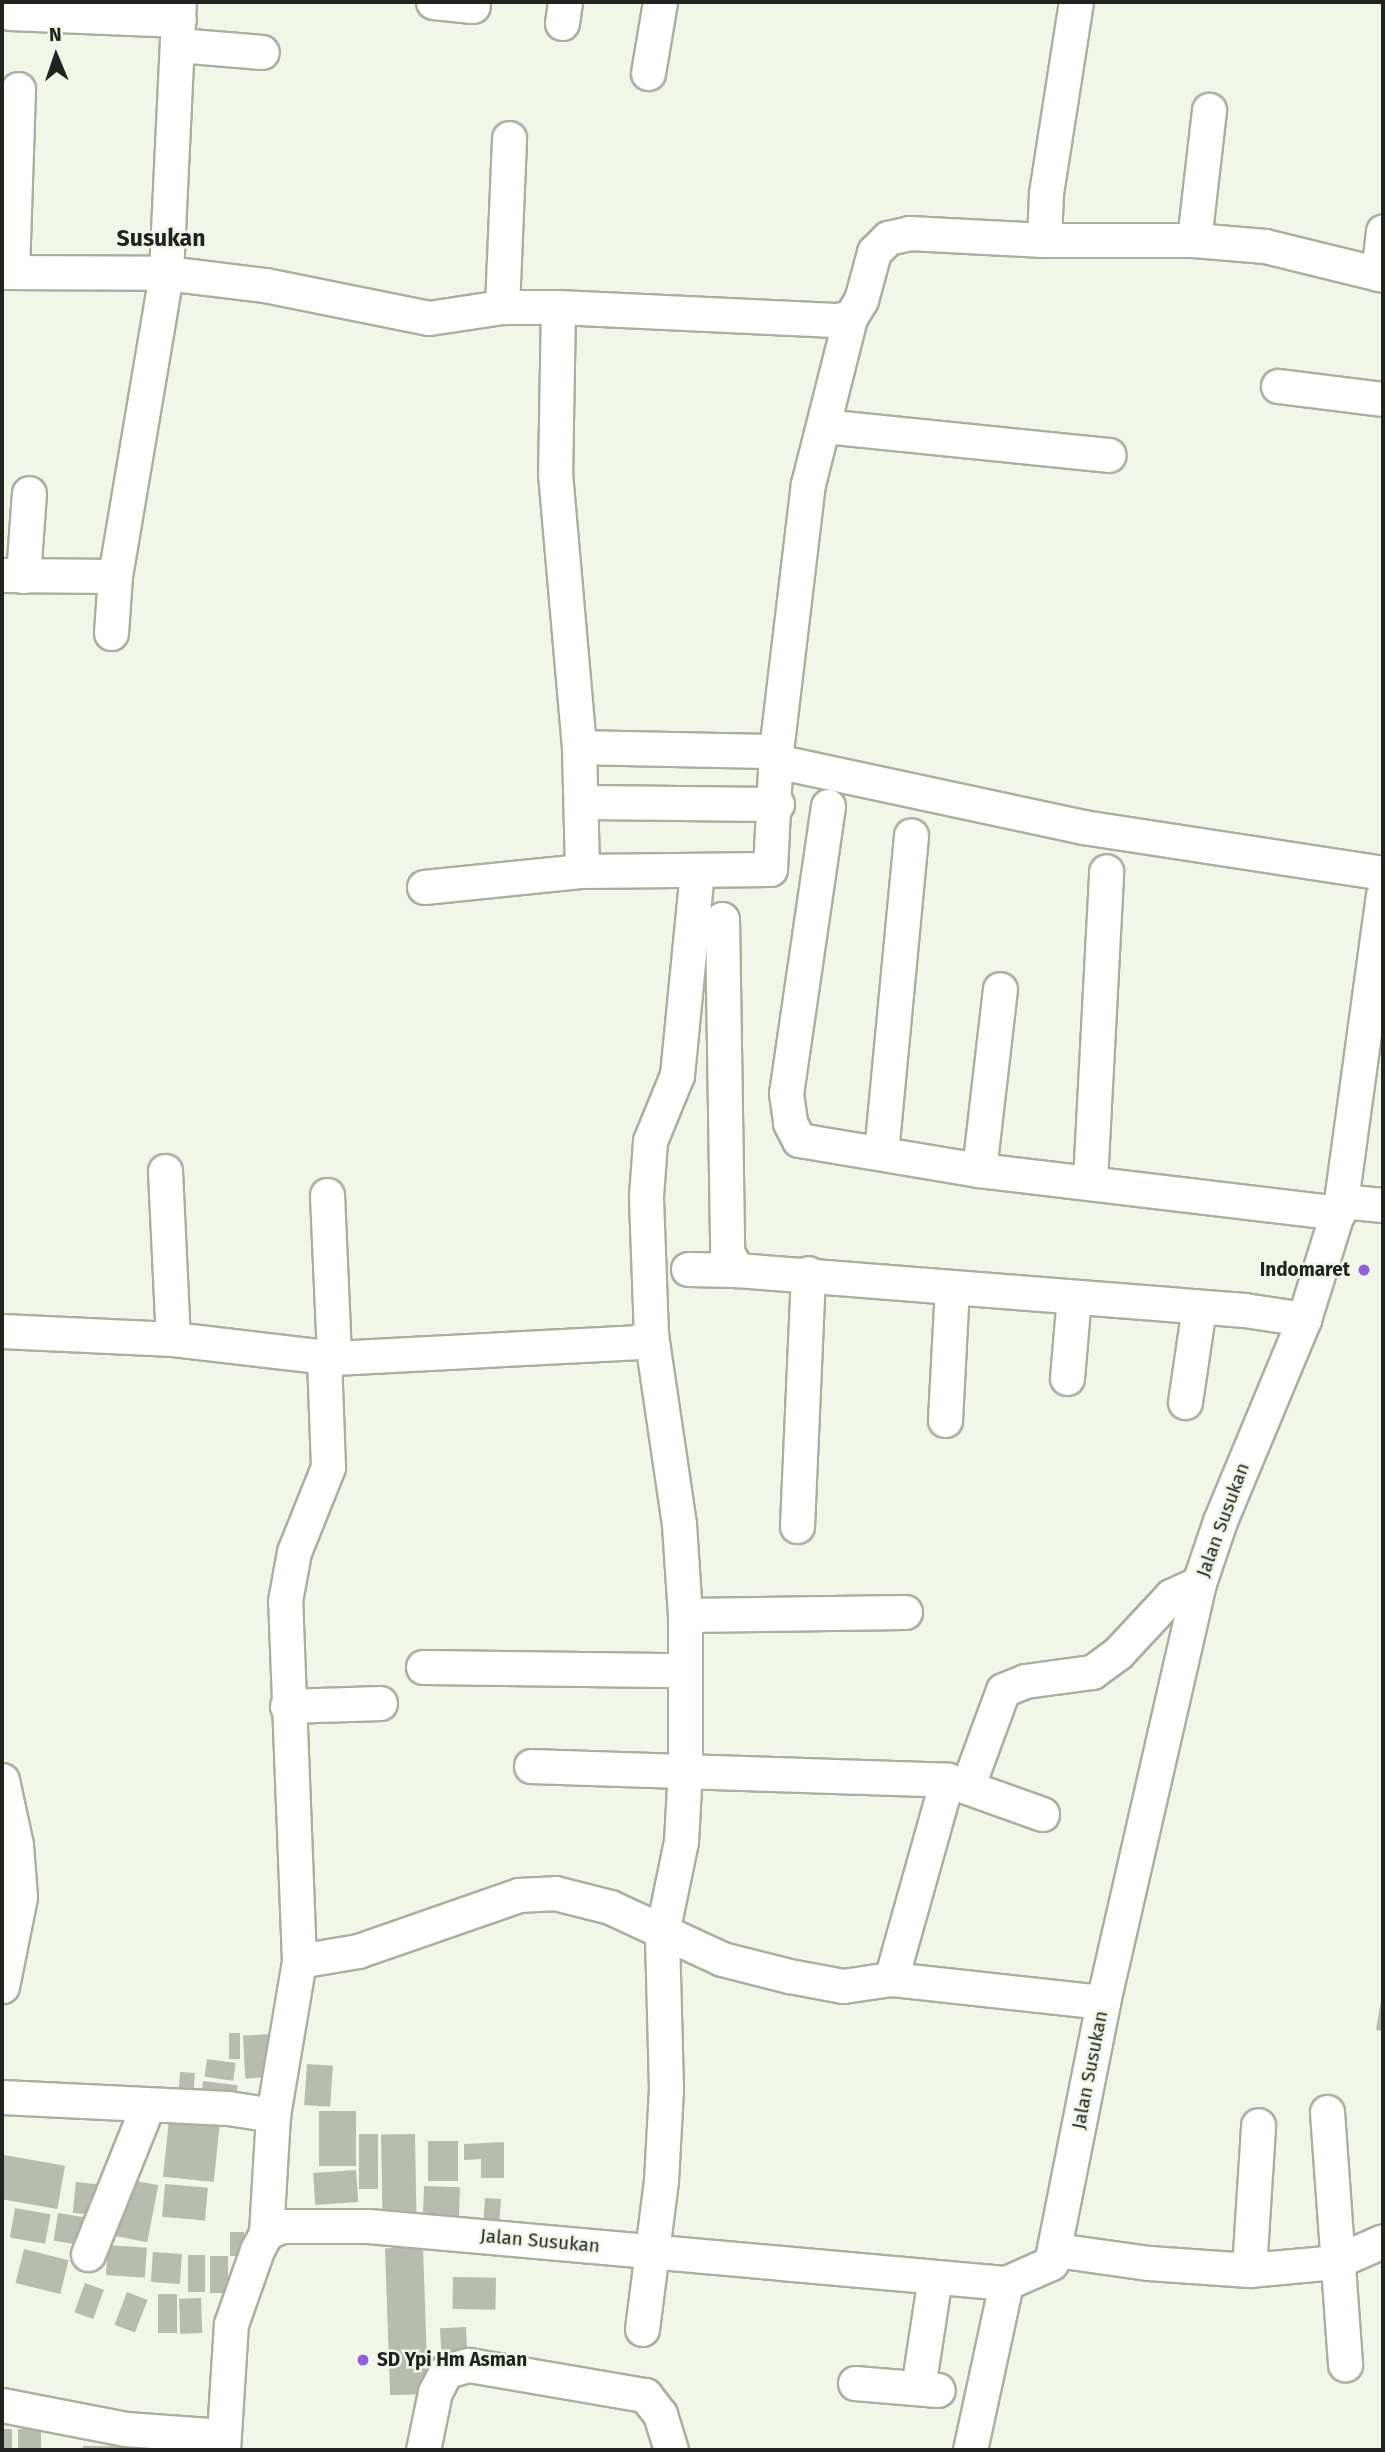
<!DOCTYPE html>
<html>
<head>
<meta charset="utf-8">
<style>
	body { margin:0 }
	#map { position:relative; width:1385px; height:2452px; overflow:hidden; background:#f2f6e9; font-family:"Fira Sans",sans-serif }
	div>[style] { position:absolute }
	.building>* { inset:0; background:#b8bcaf; transform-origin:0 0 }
	.roads { filter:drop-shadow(2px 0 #abafa2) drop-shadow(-2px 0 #abafa2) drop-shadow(0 2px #abafa2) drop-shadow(0 -2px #abafa2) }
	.minor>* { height:33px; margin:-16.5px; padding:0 16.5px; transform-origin:16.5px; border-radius:16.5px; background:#fff }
	.dots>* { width:19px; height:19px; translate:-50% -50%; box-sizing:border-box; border:4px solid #f2f6e9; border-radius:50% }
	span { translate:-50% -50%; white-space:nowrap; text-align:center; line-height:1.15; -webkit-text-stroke:5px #f2f6e9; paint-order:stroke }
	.poi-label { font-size:19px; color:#21231e; font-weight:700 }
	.right { translate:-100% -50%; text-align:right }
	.left { translate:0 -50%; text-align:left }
	.street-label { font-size:19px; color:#21231e }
	.quarter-label { font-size:23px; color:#21231e; font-weight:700 }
	.frame { position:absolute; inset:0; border:4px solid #21231e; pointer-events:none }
	.north { position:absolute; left:21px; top:21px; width:70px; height:70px; -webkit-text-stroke:5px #f2f6e9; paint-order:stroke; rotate:358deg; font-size:19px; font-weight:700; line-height:28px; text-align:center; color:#21231e }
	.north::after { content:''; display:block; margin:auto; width:24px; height:32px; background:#21231e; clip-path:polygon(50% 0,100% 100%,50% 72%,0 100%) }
</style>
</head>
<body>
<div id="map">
	<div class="building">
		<div style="clip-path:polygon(1383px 1989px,1383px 2031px,1376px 2030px)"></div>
		<div style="left:229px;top:2033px;width:11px;height:26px"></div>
		<div style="left:273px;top:2034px;width:43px;height:30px;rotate:87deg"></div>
		<div style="left:207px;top:2059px;width:29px;height:18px;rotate:8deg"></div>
		<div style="left:307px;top:2064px;width:26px;height:41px;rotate:4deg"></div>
		<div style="left:180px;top:2072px;width:15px;height:21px;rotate:4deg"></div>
		<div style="left:203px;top:2081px;width:35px;height:17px;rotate:7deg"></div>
		<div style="left:170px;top:2110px;width:51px;height:67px;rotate:6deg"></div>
		<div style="left:319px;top:2111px;width:37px;height:55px"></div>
		<div style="left:378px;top:2134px;width:55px;height:19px;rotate:90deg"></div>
		<div style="left:415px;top:2134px;width:85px;height:34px;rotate:89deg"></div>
		<div style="left:428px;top:2141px;width:30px;height:40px"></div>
		<div style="clip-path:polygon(504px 2142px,504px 2178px,481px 2178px,481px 2159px,464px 2160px,464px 2144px)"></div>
		<div style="left:4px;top:2155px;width:62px;height:44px;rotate:10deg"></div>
		<div style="left:356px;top:2170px;width:32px;height:43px;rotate:86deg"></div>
		<div style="left:121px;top:2178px;width:38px;height:58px;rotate:11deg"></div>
		<div style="left:76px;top:2182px;width:27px;height:31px;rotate:6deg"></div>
		<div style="left:165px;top:2184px;width:43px;height:33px;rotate:5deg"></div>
		<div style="left:424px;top:2186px;width:36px;height:29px;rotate:2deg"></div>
		<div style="left:485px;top:2198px;width:16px;height:21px;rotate:4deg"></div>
		<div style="left:15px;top:2208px;width:36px;height:30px;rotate:10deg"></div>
		<div style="left:58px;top:2213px;width:32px;height:28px;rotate:9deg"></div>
		<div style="left:230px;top:2232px;width:14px;height:24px"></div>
		<div style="left:108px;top:2245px;width:39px;height:30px;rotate:4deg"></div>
		<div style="left:423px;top:2247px;width:147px;height:38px;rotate:88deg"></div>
		<div style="left:24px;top:2249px;width:46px;height:35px;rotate:14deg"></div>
		<div style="left:153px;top:2252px;width:29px;height:30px;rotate:4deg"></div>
		<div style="left:188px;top:2255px;width:17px;height:37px"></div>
		<div style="left:210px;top:2256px;width:18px;height:37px"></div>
		<div style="left:453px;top:2277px;width:43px;height:32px;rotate:1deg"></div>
		<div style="left:85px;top:2283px;width:20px;height:31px;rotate:20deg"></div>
		<div style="left:127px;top:2292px;width:22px;height:35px;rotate:21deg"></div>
		<div style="left:158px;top:2294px;width:19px;height:39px"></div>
		<div style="left:201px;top:2298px;width:35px;height:22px;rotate:88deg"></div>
		<div style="left:466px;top:2327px;width:33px;height:26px;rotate:87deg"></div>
		<div style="left:2px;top:2429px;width:10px;height:21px"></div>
		<div style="left:18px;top:2429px;width:23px;height:21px"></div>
		<div style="clip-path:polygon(83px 2446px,196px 2447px,196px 2450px,83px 2450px)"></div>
	</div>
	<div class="roads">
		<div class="minor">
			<div style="left:433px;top:2px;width:40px;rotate:5.7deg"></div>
			<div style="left:10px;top:13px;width:169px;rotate:2.4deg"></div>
			<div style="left:562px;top:23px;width:21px;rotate:-82deg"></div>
			<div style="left:178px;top:45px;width:84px;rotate:4.8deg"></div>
			<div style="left:648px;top:73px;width:72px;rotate:-80.4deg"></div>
			<div style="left:1044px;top:240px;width:47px;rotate:-87.6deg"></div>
			<div style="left:1046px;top:193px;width:193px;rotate:-81.1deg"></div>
			<div style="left:1194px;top:240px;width:131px;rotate:-83.4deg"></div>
			<div style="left:12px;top:271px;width:182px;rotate:-88.1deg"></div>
			<div style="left:2px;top:272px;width:164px;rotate:0.3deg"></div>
			<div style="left:166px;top:273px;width:100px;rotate:6.9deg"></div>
			<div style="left:265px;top:285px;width:167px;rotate:11.4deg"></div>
			<div style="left:429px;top:318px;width:74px;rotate:-8.6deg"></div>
			<div style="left:502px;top:307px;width:56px"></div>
			<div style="left:558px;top:307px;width:277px;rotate:2.7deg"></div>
			<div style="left:835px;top:320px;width:15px;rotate:-8deg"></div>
			<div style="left:850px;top:318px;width:21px;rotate:-59deg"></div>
			<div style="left:861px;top:300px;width:50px;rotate:-74.8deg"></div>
			<div style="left:874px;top:252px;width:20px;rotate:-45deg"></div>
			<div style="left:888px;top:238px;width:22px;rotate:-13deg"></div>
			<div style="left:909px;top:233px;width:135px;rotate:3deg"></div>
			<div style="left:1044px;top:240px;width:150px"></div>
			<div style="left:1194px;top:240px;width:71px;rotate:4.8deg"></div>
			<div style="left:1265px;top:246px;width:122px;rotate:13.8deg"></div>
			<div style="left:1378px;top:274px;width:43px;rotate:-83.4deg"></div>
			<div style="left:502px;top:307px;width:169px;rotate:-87.6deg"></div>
			<div style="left:558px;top:307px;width:166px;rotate:91deg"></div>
			<div style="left:555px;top:473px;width:275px;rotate:85deg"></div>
			<div style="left:579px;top:747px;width:124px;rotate:88.6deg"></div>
			<div style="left:1278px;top:386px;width:106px;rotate:7.1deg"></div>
			<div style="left:824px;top:426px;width:286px;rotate:5.8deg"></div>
			<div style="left:2px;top:575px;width:113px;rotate:0.5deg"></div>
			<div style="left:23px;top:576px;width:83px;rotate:-85.9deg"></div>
			<div style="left:111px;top:633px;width:57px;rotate:-86deg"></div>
			<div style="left:115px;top:576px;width:307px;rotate:-80.4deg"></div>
			<div style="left:166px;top:273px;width:271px;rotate:-87.3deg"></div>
			<div style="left:579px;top:747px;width:197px;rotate:1.2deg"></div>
			<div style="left:776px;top:761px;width:314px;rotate:12.1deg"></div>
			<div style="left:1083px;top:827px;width:304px;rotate:8.7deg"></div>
			<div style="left:581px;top:802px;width:196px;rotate:0.6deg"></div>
			<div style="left:828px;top:806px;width:290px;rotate:98.3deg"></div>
			<div style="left:786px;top:1093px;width:30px;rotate:82deg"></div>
			<div style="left:790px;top:1123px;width:19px;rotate:62deg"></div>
			<div style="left:799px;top:1140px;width:182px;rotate:9.5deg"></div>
			<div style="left:979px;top:1170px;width:362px;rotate:6.8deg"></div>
			<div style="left:424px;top:887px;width:159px;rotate:-5.8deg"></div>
			<div style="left:582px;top:871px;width:188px;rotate:-0.6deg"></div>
			<div style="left:770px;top:869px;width:118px;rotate:-87.1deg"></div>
			<div style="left:776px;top:751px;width:269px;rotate:-83.2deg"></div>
			<div style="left:808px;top:484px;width:171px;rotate:-75.8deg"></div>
			<div style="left:722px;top:919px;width:333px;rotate:89.1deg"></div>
			<div style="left:727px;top:1252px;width:21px;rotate:61deg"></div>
			<div style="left:737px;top:1270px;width:509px;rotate:4.51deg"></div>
			<div style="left:1244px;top:1310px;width:61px;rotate:8.5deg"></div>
			<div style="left:881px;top:1153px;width:319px;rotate:-84.6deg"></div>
			<div style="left:979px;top:1170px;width:182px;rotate:-83.4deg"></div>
			<div style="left:165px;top:1171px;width:168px;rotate:87.3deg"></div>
			<div style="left:1090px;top:1181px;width:310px;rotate:-87deg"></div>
			<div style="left:327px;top:1195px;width:163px;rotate:87.5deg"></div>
			<div style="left:1341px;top:1201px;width:42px;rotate:5.4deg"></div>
			<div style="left:688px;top:1269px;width:49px;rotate:1.2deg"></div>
			<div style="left:2px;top:1331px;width:171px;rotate:2.7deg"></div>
			<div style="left:173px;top:1339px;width:162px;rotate:6.7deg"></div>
			<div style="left:334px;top:1358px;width:302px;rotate:-3deg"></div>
			<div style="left:636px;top:1342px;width:17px;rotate:-25deg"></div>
			<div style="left:1067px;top:1378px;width:81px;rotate:-85.1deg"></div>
			<div style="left:1185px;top:1402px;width:96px;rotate:-81.6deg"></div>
			<div style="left:945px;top:1420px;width:133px;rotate:-87deg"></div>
			<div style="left:797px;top:1526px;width:253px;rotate:-87.5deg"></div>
			<div style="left:685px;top:1615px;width:220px;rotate:-0.8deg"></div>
			<div style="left:423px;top:1667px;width:262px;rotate:0.7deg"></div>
			<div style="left:287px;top:1706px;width:93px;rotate:-1.8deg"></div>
			<div style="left:531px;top:1766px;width:416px;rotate:1.9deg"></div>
			<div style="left:947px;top:1780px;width:101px;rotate:19.7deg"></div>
			<div style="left:2px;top:1780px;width:66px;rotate:77.8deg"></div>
			<div style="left:16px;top:1845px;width:52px;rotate:85.6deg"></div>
			<div style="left:20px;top:1897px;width:91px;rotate:101.4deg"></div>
			<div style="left:968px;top:1785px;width:101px;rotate:-69.8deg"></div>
			<div style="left:1003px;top:1690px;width:24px;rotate:-22deg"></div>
			<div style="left:1025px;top:1681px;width:68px;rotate:-7.7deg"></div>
			<div style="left:1092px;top:1672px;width:32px;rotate:-36deg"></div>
			<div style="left:1118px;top:1653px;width:78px;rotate:-47.1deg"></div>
			<div style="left:1171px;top:1596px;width:31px;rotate:-25deg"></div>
			<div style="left:299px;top:1961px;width:60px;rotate:-9.6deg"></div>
			<div style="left:358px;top:1951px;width:170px;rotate:-19.2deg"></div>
			<div style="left:519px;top:1895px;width:36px;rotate:-3deg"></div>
			<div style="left:555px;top:1893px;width:57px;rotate:14.3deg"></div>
			<div style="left:610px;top:1907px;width:123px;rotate:24.9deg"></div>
			<div style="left:722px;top:1959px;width:69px;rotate:14.2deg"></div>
			<div style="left:789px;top:1976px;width:55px;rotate:10.5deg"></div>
			<div style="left:843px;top:1986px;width:49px;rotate:-8.3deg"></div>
			<div style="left:891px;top:1979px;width:213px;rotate:6.2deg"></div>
			<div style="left:891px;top:1979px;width:207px;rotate:-74.3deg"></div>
			<div style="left:2px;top:2097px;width:226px;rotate:2.8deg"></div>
			<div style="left:228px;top:2108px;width:46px;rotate:8.8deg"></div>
			<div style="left:1327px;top:2112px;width:253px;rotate:85.9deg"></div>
			<div style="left:266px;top:2233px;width:118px;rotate:-86.6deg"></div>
			<div style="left:273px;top:2115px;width:156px;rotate:-80.4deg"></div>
			<div style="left:299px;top:1961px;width:360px;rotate:-92.2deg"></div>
			<div style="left:285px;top:1601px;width:50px;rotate:-79.6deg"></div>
			<div style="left:294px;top:1552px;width:92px;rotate:-68.2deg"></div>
			<div style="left:328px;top:1467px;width:111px;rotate:-92.1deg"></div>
			<div style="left:1056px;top:2250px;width:94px;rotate:8deg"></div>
			<div style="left:1149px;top:2263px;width:100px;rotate:4deg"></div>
			<div style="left:1249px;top:2270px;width:86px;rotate:-5.3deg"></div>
			<div style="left:1335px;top:2262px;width:52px;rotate:-23.6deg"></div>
			<div style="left:88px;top:2254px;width:158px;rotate:-68.1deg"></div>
			<div style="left:1249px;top:2270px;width:145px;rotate:-86.4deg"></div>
			<div style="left:642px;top:2329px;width:149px;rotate:-82.7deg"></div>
			<div style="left:661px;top:2181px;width:92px;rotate:-86.9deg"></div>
			<div style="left:666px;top:2089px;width:156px;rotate:-91.5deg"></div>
			<div style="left:662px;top:1933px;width:94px;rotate:-78.3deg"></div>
			<div style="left:681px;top:1841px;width:71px;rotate:-86.8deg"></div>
			<div style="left:685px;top:1770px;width:155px;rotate:-90deg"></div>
			<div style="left:685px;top:1615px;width:91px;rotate:-93.8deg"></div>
			<div style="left:679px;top:1524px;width:191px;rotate:-98.4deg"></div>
			<div style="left:651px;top:1335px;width:139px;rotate:-92.1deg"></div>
			<div style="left:646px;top:1196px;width:55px;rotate:-85.8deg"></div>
			<div style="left:650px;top:1141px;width:71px;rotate:-67.8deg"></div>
			<div style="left:677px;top:1075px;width:205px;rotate:-84.4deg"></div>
			<div style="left:855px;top:2383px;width:83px;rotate:4.8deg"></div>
			<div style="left:918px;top:2388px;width:112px;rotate:-81.3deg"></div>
			<div style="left:2px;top:2405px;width:126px;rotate:11deg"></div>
			<div style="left:126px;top:2429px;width:97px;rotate:4.1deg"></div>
			<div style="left:223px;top:2450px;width:126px;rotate:-86.4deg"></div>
			<div style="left:231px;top:2324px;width:78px;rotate:-70.6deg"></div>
			<div style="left:257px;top:2250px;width:19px;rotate:-62deg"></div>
			<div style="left:266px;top:2233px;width:17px;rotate:-25deg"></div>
			<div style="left:281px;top:2226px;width:87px"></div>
			<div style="left:368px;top:2226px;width:641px;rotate:5.11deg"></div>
			<div style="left:1006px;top:2283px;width:49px;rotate:-24deg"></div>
			<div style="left:1051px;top:2263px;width:266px;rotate:-78.7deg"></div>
			<div style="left:1103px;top:2002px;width:430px;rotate:-77.1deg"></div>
			<div style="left:1199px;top:1583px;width:65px;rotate:-71.3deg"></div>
			<div style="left:1220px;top:1521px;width:219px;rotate:-67.4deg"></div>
			<div style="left:1304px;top:1319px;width:124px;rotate:-72.6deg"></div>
			<div style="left:1341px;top:1201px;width:308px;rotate:-82.2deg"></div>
			<div style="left:423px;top:2450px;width:59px;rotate:-78.3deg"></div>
			<div style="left:435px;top:2392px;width:24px;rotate:-62deg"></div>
			<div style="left:446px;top:2371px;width:24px;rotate:-15deg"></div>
			<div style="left:469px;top:2365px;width:179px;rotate:9.7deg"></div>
			<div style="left:645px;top:2395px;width:24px;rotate:52deg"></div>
			<div style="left:660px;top:2414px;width:38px;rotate:73deg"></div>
			<div style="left:970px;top:2450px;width:171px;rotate:-77.8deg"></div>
		</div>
	</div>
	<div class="dots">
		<div style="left:1364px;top:1270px;background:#9160d9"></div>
		<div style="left:363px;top:2360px;background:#9160d9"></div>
	</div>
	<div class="poi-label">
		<span class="right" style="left:1350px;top:1270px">Indomaret</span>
		<span class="left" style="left:377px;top:2360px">SD Ypi Hm Asman</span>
	</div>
	<div class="street-label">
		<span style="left:1223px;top:1520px;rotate:-70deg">Jalan Susukan</span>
		<span style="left:1090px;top:2070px;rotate:-79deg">Jalan Susukan</span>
		<span style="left:540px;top:2241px;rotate:5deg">Jalan Susukan</span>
	</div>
	<div class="quarter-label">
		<span style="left:161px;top:238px">Susukan</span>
	</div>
	<div class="frame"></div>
	<div class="north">N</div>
</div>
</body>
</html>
